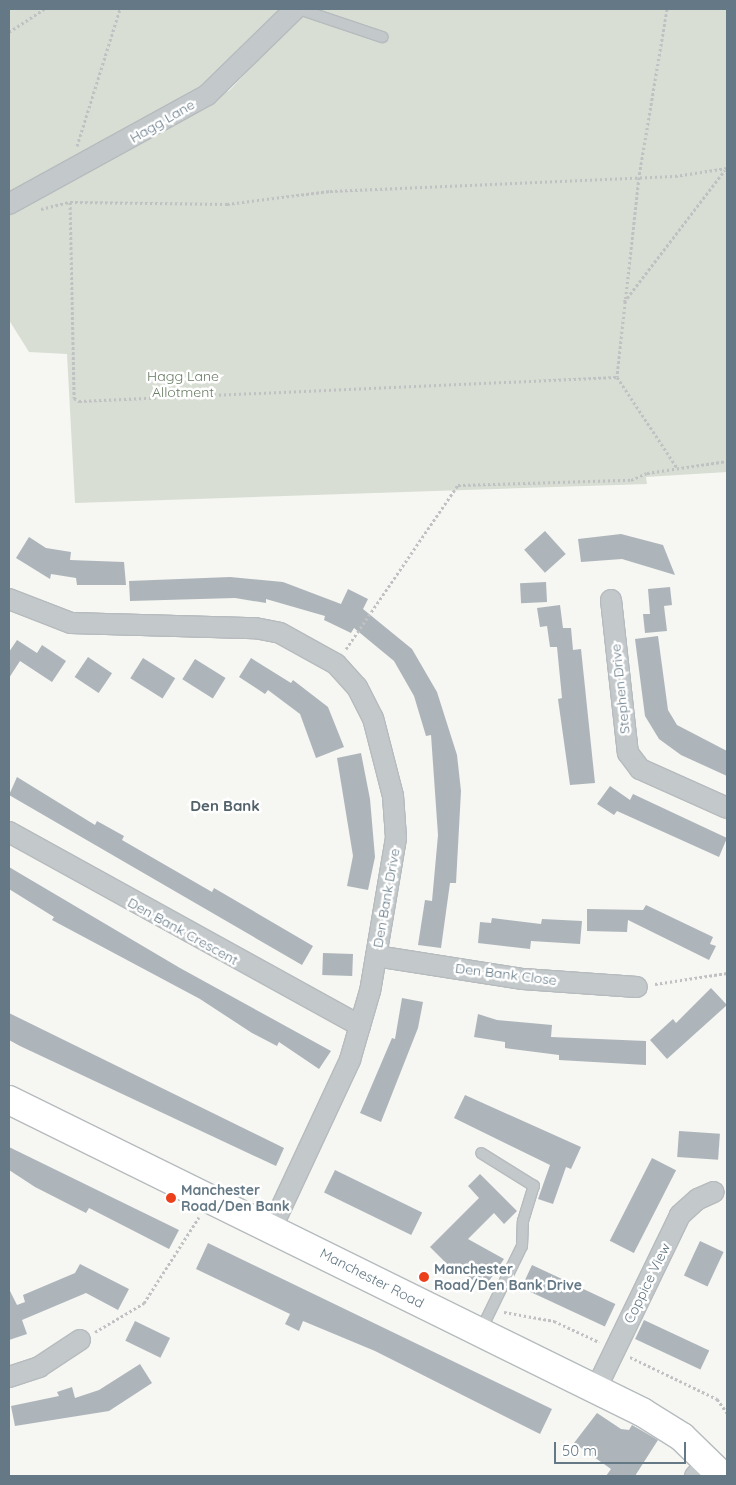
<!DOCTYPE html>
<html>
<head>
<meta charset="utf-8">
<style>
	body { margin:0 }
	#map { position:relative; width:736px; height:1485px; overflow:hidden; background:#f6f6f2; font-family:Quicksand,sans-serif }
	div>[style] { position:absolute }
	.green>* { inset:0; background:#d8ded3 }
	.building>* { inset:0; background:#adb5ba; transform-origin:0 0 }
	.path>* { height:3px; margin-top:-1.5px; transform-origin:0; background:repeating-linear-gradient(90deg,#bfc1c3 0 2.5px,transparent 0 5px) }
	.roads { filter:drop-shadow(1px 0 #b6bbbe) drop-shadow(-1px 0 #b6bbbe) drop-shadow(0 1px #b6bbbe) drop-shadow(0 -1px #b6bbbe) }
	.lane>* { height:10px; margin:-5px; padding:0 5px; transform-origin:5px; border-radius:5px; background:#c3c8ca }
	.street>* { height:20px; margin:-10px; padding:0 10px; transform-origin:10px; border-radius:10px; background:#c3c8ca }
	.primary>* { height:28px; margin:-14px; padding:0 14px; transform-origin:14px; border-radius:14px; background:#fff }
	.dots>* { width:14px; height:14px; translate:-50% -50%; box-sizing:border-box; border:2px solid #fff; border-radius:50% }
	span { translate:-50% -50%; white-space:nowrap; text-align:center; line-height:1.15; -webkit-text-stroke:5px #fff; paint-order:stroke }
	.street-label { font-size:14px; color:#647885 }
	.park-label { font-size:14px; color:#697c63 }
	.poi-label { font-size:14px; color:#647885; font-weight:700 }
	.left { translate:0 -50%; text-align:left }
	.neighbourhood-label { font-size:15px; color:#52616a; font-weight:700 }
	.frame { position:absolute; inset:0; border:10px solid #647885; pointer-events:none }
	.scale { position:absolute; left:554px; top:1442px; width:132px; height:22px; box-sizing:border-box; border:2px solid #647885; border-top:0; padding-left:6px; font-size:15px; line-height:18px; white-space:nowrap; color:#647885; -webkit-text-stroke:4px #fff; paint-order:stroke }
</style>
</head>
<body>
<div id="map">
	<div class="green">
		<div style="clip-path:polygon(9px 9px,279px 9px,200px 86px,9px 195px)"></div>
		<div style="clip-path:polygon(305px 9px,727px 9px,727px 472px,646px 477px,647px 484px,75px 503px,67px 354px,29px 352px,9px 320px,9px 214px,230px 90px)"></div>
	</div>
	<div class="building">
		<div style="left:545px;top:531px;width:31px;height:28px;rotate:48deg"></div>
		<div style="clip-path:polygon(621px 534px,663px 545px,675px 575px,622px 559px,581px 562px,578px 539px)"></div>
		<div style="clip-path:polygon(29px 537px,46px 548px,71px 552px,70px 560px,124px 562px,126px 585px,77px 585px,76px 578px,51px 574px,50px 579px,16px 558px)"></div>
		<div style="clip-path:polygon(230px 577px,283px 582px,341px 604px,348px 589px,368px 599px,363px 609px,412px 649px,437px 692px,457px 755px,461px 791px,456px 883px,450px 883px,441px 948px,418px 945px,425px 900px,432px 901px,438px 835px,431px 735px,426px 736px,414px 696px,394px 661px,354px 628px,351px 633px,324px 620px,325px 616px,266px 599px,266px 603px,235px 598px,130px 601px,129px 581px)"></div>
		<div style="left:546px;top:582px;width:20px;height:26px;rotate:87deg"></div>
		<div style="clip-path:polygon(670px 587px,672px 605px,664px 606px,667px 631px,645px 633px,643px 614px,650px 614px,648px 589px)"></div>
		<div style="clip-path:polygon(560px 605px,563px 628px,571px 628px,573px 650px,581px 649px,595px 783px,570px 785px,558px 699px,562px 698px,557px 647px,550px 647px,547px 626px,540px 627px,537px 608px)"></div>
		<div style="clip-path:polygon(658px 636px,668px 710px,677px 725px,727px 751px,727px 776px,681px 755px,659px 739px,645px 716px,635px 639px)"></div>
		<div style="clip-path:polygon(17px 640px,37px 653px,42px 645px,66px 661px,52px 682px,20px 661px,9px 678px,9px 652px)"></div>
		<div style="left:88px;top:657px;width:29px;height:24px;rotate:34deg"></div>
		<div style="left:143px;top:658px;width:38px;height:24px;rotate:32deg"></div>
		<div style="clip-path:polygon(251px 658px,291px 683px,293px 680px,328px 707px,344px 747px,316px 758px,300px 714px,268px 690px,265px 694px,239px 677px)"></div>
		<div style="left:195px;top:659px;width:36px;height:24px;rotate:32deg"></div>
		<div style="clip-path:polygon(361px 753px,370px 799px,375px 857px,368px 890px,347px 886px,353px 856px,337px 758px)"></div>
		<div style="clip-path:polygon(17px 777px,95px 825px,97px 821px,124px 836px,122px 840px,212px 892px,214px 888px,313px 946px,302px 965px,9px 795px)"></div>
		<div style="clip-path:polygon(610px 786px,630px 800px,633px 794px,727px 838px,719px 857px,617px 811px,614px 815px,597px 804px)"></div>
		<div style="clip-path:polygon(9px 867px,180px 968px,331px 1051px,319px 1069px,279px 1042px,277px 1046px,252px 1033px,200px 999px,52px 920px,54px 917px,9px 889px)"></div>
		<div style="clip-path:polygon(646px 905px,713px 937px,710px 944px,716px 946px,709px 960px,628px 920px,627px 932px,587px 931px,587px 909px,643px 910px)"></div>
		<div style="clip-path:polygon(492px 918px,541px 924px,542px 919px,582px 921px,580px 944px,531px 941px,530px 949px,478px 943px,480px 922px,491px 923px)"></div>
		<div style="left:323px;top:953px;width:30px;height:22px;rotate:2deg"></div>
		<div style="clip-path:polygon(711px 988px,727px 1005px,667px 1059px,650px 1040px,673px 1019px,676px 1023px)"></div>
		<div style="clip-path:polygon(402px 998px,423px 1002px,418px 1028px,381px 1122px,360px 1113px,392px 1038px,395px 1039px)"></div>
		<div style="clip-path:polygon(9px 1013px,284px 1148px,276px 1166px,20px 1046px,9px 1040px)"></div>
		<div style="clip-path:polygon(478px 1014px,497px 1020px,552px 1025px,551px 1037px,646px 1041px,646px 1065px,559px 1060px,559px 1055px,505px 1048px,505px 1042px,474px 1037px)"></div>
		<div style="clip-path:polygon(465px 1095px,581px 1147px,571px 1169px,566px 1167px,553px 1204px,538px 1199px,550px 1165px,454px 1118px)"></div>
		<div style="left:679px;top:1131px;width:41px;height:26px;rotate:4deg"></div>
		<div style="clip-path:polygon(9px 1147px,179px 1230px,169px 1249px,89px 1208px,86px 1213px,35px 1187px,9px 1170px)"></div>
		<div style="left:652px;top:1158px;width:27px;height:93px;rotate:27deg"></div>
		<div style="left:335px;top:1170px;width:97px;height:25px;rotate:26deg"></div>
		<div style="clip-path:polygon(480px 1174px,517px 1211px,504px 1224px,494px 1213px,468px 1239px,504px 1259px,485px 1287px,450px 1267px,430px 1247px,479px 1198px,468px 1186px)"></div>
		<div style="left:700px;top:1241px;width:26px;height:38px;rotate:25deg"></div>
		<div style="clip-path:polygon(208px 1243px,552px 1409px,540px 1434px,375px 1351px,303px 1321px,299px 1331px,285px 1324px,290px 1314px,196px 1269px)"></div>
		<div style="clip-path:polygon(80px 1264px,129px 1289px,118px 1310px,86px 1293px,22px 1320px,27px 1334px,9px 1340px,9px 1289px,17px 1305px,25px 1302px,23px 1295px,75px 1273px)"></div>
		<div style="left:532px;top:1265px;width:92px;height:25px;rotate:25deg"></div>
		<div style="left:644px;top:1320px;width:72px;height:21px;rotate:25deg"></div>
		<div style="left:135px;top:1321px;width:39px;height:22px;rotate:26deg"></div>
		<div style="clip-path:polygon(140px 1364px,152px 1383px,109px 1411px,15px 1426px,11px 1406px,59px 1396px,57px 1392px,72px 1387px,75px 1398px,99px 1390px)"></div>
		<div style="clip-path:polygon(597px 1413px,621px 1429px,629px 1430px,632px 1425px,658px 1440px,635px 1476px,606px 1476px,611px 1469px,574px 1443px)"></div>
	</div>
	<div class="path">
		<div style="left:667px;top:9px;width:170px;rotate:99.5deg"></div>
		<div style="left:639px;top:177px;width:201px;rotate:96.3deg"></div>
		<div style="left:617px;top:377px;width:110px;rotate:56.5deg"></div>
		<div style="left:9px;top:32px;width:42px;rotate:-33.3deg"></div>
		<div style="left:77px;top:146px;width:144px;rotate:-72.6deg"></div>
		<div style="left:70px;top:202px;width:196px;rotate:88.8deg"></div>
		<div style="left:74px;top:398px;width:6px;rotate:31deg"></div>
		<div style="left:79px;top:401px;width:539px;rotate:-2.55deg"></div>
		<div style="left:41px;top:209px;width:30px;rotate:-14deg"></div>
		<div style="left:70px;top:202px;width:157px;rotate:0.7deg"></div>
		<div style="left:227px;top:204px;width:104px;rotate:-7.2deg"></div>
		<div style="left:330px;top:191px;width:345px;rotate:-2.5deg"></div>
		<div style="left:675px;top:176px;width:53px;rotate:-8.7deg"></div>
		<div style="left:624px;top:302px;width:166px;rotate:-52.6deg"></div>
		<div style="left:346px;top:649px;width:199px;rotate:-55.7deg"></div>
		<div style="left:458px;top:485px;width:173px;rotate:-1.7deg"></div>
		<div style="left:631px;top:480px;width:17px;rotate:-24deg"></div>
		<div style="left:647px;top:473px;width:81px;rotate:-8.5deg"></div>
		<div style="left:655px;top:984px;width:73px;rotate:-8.7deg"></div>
		<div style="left:504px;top:1312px;width:51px;rotate:10.2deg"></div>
		<div style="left:554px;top:1321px;width:50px;rotate:25deg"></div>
		<div style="left:95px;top:1332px;width:57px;rotate:-30.6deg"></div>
		<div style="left:144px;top:1303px;width:102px;rotate:-57.4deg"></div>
		<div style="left:630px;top:1357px;width:97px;rotate:25.8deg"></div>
		<div style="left:717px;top:1399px;width:17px;rotate:54deg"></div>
	</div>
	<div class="roads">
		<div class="lane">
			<div style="left:299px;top:9px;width:88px;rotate:18.6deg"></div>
			<div style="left:481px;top:1330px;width:93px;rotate:-64deg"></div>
			<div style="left:522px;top:1246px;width:25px;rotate:-88deg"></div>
			<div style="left:523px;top:1221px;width:37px;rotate:-73deg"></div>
			<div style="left:534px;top:1186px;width:62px;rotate:-148.1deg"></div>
		</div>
		<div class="street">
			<div style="left:9px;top:204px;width:226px;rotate:-28.8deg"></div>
			<div style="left:207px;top:95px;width:123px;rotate:-44.3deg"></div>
			<div style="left:9px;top:599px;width:66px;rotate:21.2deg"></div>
			<div style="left:71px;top:623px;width:184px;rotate:1.6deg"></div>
			<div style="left:255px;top:628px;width:25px;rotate:11deg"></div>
			<div style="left:280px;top:633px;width:64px;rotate:29deg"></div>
			<div style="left:336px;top:664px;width:31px;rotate:48deg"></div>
			<div style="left:357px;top:687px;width:35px;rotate:63deg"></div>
			<div style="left:373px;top:718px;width:81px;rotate:75.6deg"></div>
			<div style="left:393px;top:796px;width:42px;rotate:85.9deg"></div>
			<div style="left:396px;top:838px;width:155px;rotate:99.6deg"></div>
			<div style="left:370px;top:991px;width:72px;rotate:106.2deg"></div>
			<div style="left:350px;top:1060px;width:184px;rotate:115deg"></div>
			<div style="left:611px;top:600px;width:154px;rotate:83.7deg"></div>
			<div style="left:628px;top:753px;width:20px;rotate:53deg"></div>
			<div style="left:640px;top:769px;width:95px;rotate:24.1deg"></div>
			<div style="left:9px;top:832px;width:401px;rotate:28.9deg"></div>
			<div style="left:376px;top:956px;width:149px;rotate:8.9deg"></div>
			<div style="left:523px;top:979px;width:114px;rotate:4deg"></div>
			<div style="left:9px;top:1377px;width:32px;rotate:-18deg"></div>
			<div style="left:39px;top:1367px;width:49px;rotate:-33.4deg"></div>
			<div style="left:596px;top:1389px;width:193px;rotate:-64.2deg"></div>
			<div style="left:680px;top:1215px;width:24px;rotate:-42deg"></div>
			<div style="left:698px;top:1199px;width:17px;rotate:-24deg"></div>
			<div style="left:695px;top:1476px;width:21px;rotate:-45deg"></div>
		</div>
		<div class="primary">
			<div style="left:9px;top:1100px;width:706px;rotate:26.24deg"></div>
			<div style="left:642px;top:1412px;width:47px;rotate:32deg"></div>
			<div style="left:682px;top:1437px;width:56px;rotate:44.3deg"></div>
		</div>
	</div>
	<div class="dots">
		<div style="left:171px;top:1198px;background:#ec401d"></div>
		<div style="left:424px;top:1277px;background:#ec401d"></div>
	</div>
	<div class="street-label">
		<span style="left:162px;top:121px;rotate:-30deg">Hagg Lane</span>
		<span style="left:620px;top:689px;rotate:-96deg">Stephen Drive</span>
		<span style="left:386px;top:898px;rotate:-80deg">Den Bank Drive</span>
		<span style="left:183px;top:931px;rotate:29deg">Den Bank Crescent</span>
		<span style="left:506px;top:974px;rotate:7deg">Den Bank Close</span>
		<span style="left:372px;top:1278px;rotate:27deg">Manchester Road</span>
		<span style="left:647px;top:1283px;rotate:-64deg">Coppice View</span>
	</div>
	<div class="park-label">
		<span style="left:183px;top:384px">Hagg Lane<br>Allotment</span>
	</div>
	<div class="poi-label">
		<span class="left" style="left:181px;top:1198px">Manchester<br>Road/Den Bank</span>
		<span class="left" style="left:434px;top:1277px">Manchester<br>Road/Den Bank Drive</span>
	</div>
	<div class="neighbourhood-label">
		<span style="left:225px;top:806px">Den Bank</span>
	</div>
	<div class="frame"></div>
	<div class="scale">50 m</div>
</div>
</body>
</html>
